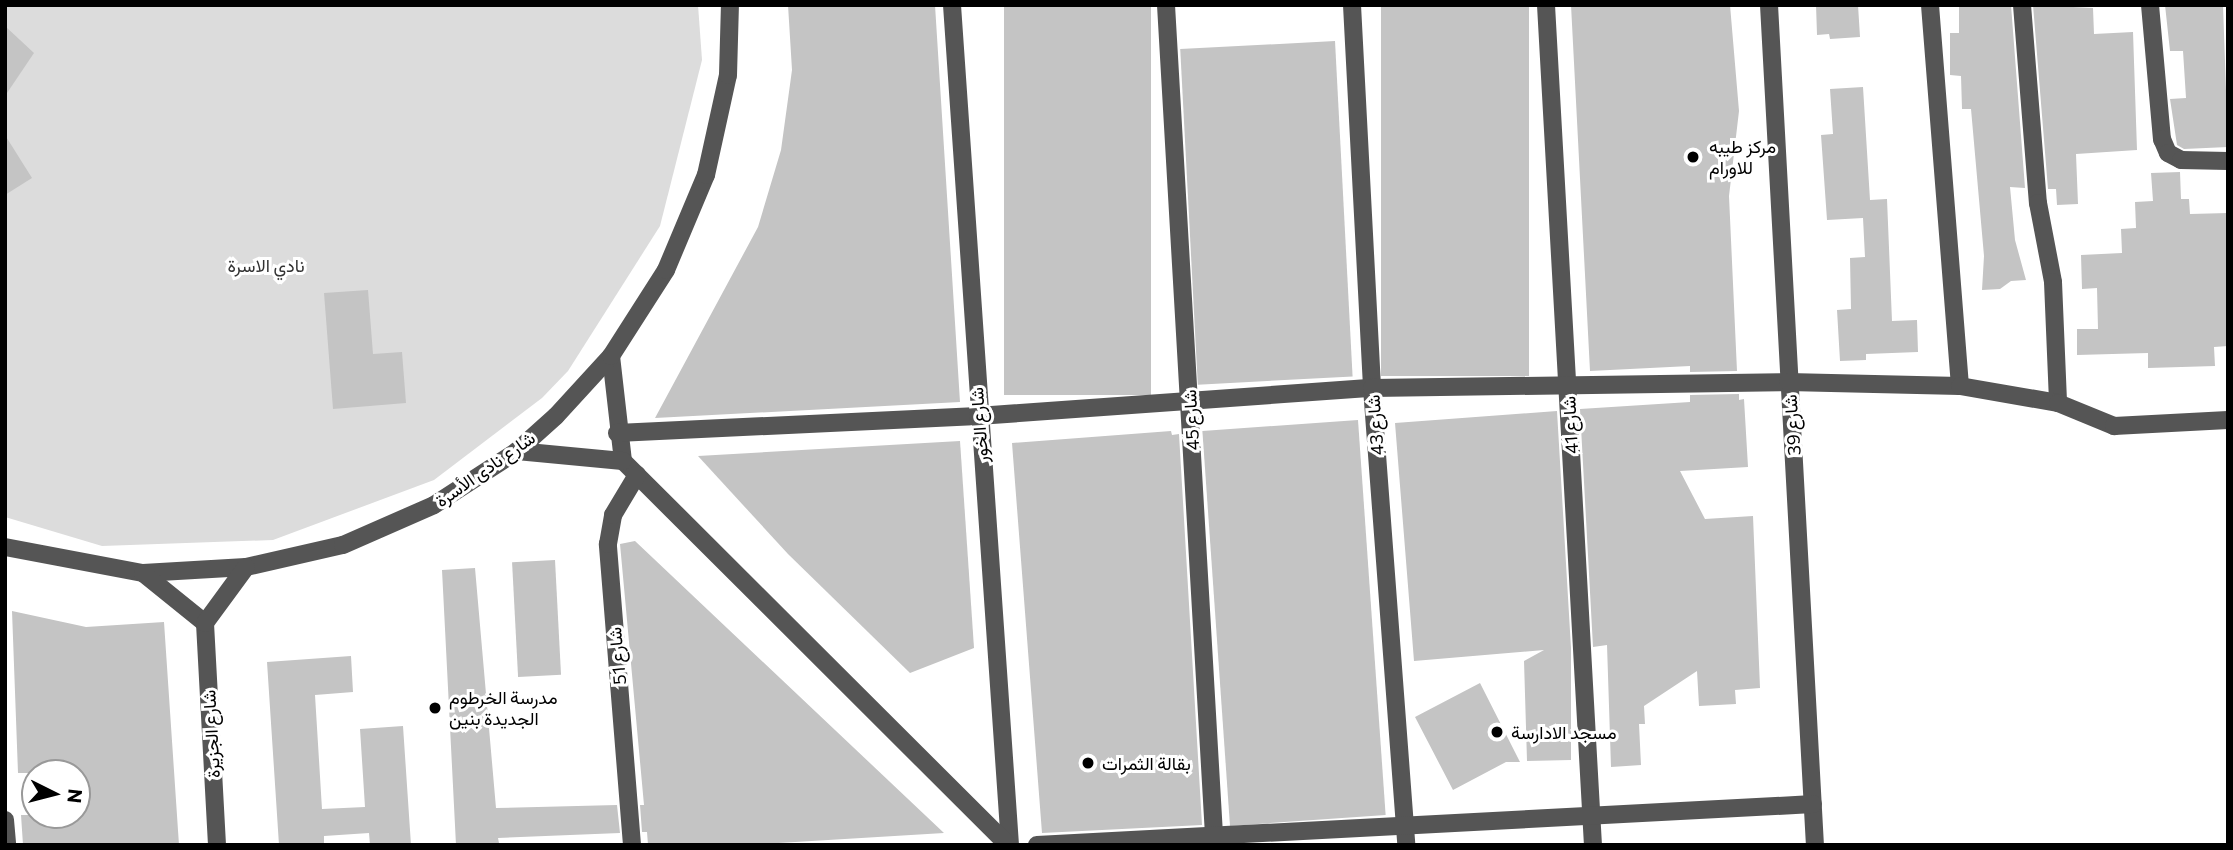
<!DOCTYPE html>
<html>
<head>
<meta charset="utf-8">
<style>
	body { margin:0 }
	#map { position:relative; width:2233px; height:850px; overflow:hidden; background:#fff; font-family:Commissioner,Vazirmatn,sans-serif }
	div>[style] { position:absolute }
	.green>* { inset:0; background:#dcdcdc }
	.building>* { inset:0; background:#c4c4c4; transform-origin:0 0 }
	.minor>* { height:18px; margin:-9px; padding:0 9px; transform-origin:9px; border-radius:9px; background:#555 }
	.dots>* { width:19px; height:19px; translate:-50% -50%; box-sizing:border-box; border:4px solid #fff; border-radius:50% }
	span { translate:-50% -50%; white-space:nowrap; text-align:center; line-height:1.15; -webkit-text-stroke:6px #fff; paint-order:stroke }
	.poi-label { font-size:18px; color:#000 }
	.left { translate:0 -50%; text-align:left }
	.park-label { font-size:18px; color:#333 }
	.street-label { font-size:18px; color:#000 }
	.frame { position:absolute; inset:0; border:7px solid #000; pointer-events:none }
	.north { position:absolute; left:21px; top:759px; width:70px; height:70px; box-sizing:border-box; background:#fff; border:2px solid #999; border-radius:50%; rotate:96deg; font-size:19px; font-weight:700; line-height:28px; text-align:center; color:#000 }
	.north::after { content:''; display:block; margin:auto; width:24px; height:32px; background:#000; clip-path:polygon(50% 0,100% 100%,50% 72%,0 100%) }
</style>
</head>
<body>
<div id="map">
	<div class="green">
		<div style="clip-path:polygon(5px 5px,698px 5px,702px 60px,660px 226px,568px 371px,542px 398px,434px 480px,273px 540px,102px 546px,5px 517px)"></div>
	</div>
	<div class="building">
		<div style="clip-path:polygon(788px 5px,935px 5px,960px 402px,655px 418px,758px 227px,781px 150px,792px 70px)"></div>
		<div style="left:1004px;top:5px;width:147px;height:390px"></div>
		<div style="left:1381px;top:5px;width:148px;height:371px"></div>
		<div style="clip-path:polygon(1571px 5px,1730px 5px,1739px 111px,1729px 196px,1737px 371px,1690px 372px,1690px 366px,1590px 371px)"></div>
		<div style="clip-path:polygon(1816px 5px,1858px 5px,1860px 37px,1830px 39px,1829px 34px,1817px 35px)"></div>
		<div style="clip-path:polygon(1959px 5px,2011px 5px,2025px 188px,2010px 187px,2015px 240px,2026px 280px,2011px 281px,2000px 289px,1982px 290px,1984px 256px,1971px 109px,1962px 109px,1961px 76px,1950px 75px,1950px 33px,1959px 33px)"></div>
		<div style="clip-path:polygon(2033px 5px,2093px 8px,2094px 34px,2133px 32px,2137px 150px,2076px 154px,2078px 204px,2057px 205px,2056px 189px,2048px 189px)"></div>
		<div style="clip-path:polygon(2165px 5px,2223px 5px,2228px 147px,2184px 149px,2177px 145px,2170px 99px,2186px 98px,2183px 51px,2170px 51px)"></div>
		<div style="clip-path:polygon(5px 26px,34px 53px,5px 96px)"></div>
		<div style="left:1335px;top:41px;width:336px;height:155px;rotate:87deg"></div>
		<div style="clip-path:polygon(1863px 87px,1870px 200px,1887px 199px,1892px 321px,1917px 320px,1918px 352px,1866px 354px,1866px 360px,1840px 361px,1837px 310px,1851px 309px,1850px 258px,1865px 257px,1863px 218px,1827px 220px,1821px 135px,1833px 134px,1830px 89px)"></div>
		<div style="clip-path:polygon(5px 135px,32px 178px,5px 195px)"></div>
		<div style="clip-path:polygon(2180px 172px,2181px 199px,2189px 199px,2190px 214px,2228px 213px,2228px 346px,2214px 347px,2215px 366px,2148px 368px,2148px 353px,2077px 355px,2077px 329px,2098px 329px,2097px 288px,2082px 289px,2081px 255px,2122px 253px,2121px 229px,2136px 228px,2135px 202px,2153px 201px,2151px 173px)"></div>
		<div style="clip-path:polygon(368px 290px,373px 354px,402px 352px,406px 403px,333px 409px,324px 293px)"></div>
		<div style="clip-path:polygon(1739px 394px,1739px 400px,1744px 399px,1748px 467px,1680px 471px,1705px 519px,1753px 516px,1760px 688px,1735px 690px,1736px 704px,1699px 706px,1697px 671px,1644px 706px,1645px 724px,1639px 724px,1641px 765px,1611px 767px,1607px 645px,1593px 647px,1580px 409px,1690px 402px,1690px 395px)"></div>
		<div style="clip-path:polygon(1557px 411px,1571px 648px,1571px 760px,1527px 761px,1524px 661px,1544px 650px,1414px 661px,1395px 423px)"></div>
		<div style="left:1358px;top:420px;width:396px;height:156px;rotate:86deg"></div>
		<div style="clip-path:polygon(1171px 431px,1172px 435px,1179px 434px,1202px 825px,1042px 833px,1012px 443px)"></div>
		<div style="clip-path:polygon(960px 441px,974px 648px,910px 673px,788px 554px,698px 456px)"></div>
		<div style="clip-path:polygon(635px 541px,944px 833px,746px 845px,648px 845px,647px 832px,642px 832px,640px 805px,644px 805px,620px 544px)"></div>
		<div style="left:555px;top:560px;width:115px;height:43px;rotate:87deg"></div>
		<div style="clip-path:polygon(475px 568px,496px 808px,617px 805px,620px 833px,498px 838px,499px 843px,456px 845px,442px 570px)"></div>
		<div style="clip-path:polygon(12px 611px,86px 627px,164px 622px,179px 845px,23px 845px,21px 815px,77px 815px,77px 773px,18px 773px)"></div>
		<div style="clip-path:polygon(351px 656px,353px 692px,315px 695px,322px 809px,365px 807px,360px 729px,403px 726px,411px 845px,370px 845px,369px 833px,324px 836px,324px 845px,279px 845px,267px 662px)"></div>
		<div style="clip-path:polygon(1480px 683px,1520px 762px,1506px 762px,1453px 790px,1415px 717px)"></div>
	</div>
	<div class="minor">
		<div style="left:952px;top:5px;width:842px;rotate:86.05deg"></div>
		<div style="left:1166px;top:5px;width:831px;rotate:86.69deg"></div>
		<div style="left:1352px;top:5px;width:384px;rotate:87deg"></div>
		<div style="left:1372px;top:388px;width:458px;rotate:85.7deg"></div>
		<div style="left:1546px;top:5px;width:841px;rotate:86.8deg"></div>
		<div style="left:1769px;top:5px;width:841px;rotate:86.87deg"></div>
		<div style="left:1930px;top:5px;width:382px;rotate:85.5deg"></div>
		<div style="left:2022px;top:5px;width:199px;rotate:85.4deg"></div>
		<div style="left:2038px;top:203px;width:80px;rotate:79.2deg"></div>
		<div style="left:2053px;top:282px;width:121px;rotate:87.6deg"></div>
		<div style="left:2150px;top:5px;width:135px;rotate:84.9deg"></div>
		<div style="left:2162px;top:139px;width:15px;rotate:67deg"></div>
		<div style="left:2168px;top:153px;width:15px;rotate:28deg"></div>
		<div style="left:2181px;top:160px;width:47px;rotate:1.2deg"></div>
		<div style="left:611px;top:356px;width:106px;rotate:83.5deg"></div>
		<div style="left:623px;top:461px;width:544px;rotate:44.93deg"></div>
		<div style="left:617px;top:433px;width:361px;rotate:-2.7deg"></div>
		<div style="left:978px;top:416px;width:395px;rotate:-4.1deg"></div>
		<div style="left:1372px;top:388px;width:416px;rotate:-0.8deg"></div>
		<div style="left:1788px;top:382px;width:172px;rotate:1.3deg"></div>
		<div style="left:1960px;top:386px;width:99px;rotate:9.8deg"></div>
		<div style="left:2058px;top:403px;width:61px;rotate:22.3deg"></div>
		<div style="left:2114px;top:426px;width:114px;rotate:-3deg"></div>
		<div style="left:517px;top:451px;width:106px;rotate:5.4deg"></div>
		<div style="left:5px;top:547px;width:140px;rotate:10.7deg"></div>
		<div style="left:143px;top:573px;width:103px;rotate:-3.3deg"></div>
		<div style="left:246px;top:567px;width:99px;rotate:-12.8deg"></div>
		<div style="left:343px;top:545px;width:99px;rotate:-23.7deg"></div>
		<div style="left:434px;top:505px;width:99px;rotate:-33deg"></div>
		<div style="left:517px;top:451px;width:52px;rotate:-41.9deg"></div>
		<div style="left:556px;top:416px;width:81px;rotate:-47.5deg"></div>
		<div style="left:611px;top:356px;width:102px;rotate:-57.4deg"></div>
		<div style="left:666px;top:270px;width:103px;rotate:-67.2deg"></div>
		<div style="left:706px;top:175px;width:102px;rotate:-77.6deg"></div>
		<div style="left:728px;top:75px;width:70px;rotate:-88.4deg"></div>
		<div style="left:143px;top:573px;width:80px;rotate:38.9deg"></div>
		<div style="left:5px;top:820px;width:25px;rotate:85deg"></div>
		<div style="left:217px;top:845px;width:222px;rotate:-93.1deg"></div>
		<div style="left:205px;top:623px;width:69px;rotate:-53.8deg"></div>
		<div style="left:632px;top:845px;width:302px;rotate:-94.6deg"></div>
		<div style="left:608px;top:544px;width:29px;rotate:-80deg"></div>
		<div style="left:613px;top:515px;width:47px;rotate:-59deg"></div>
		<div style="left:1037px;top:845px;width:777px;rotate:-3.02deg"></div>
	</div>
	<div class="dots">
		<div style="left:1693px;top:157px;background:#000"></div>
		<div style="left:435px;top:708px;background:#000"></div>
		<div style="left:1497px;top:732px;background:#000"></div>
		<div style="left:1088px;top:763px;background:#000"></div>
	</div>
	<div class="poi-label">
		<span class="left" style="left:1709px;top:157px">مركز طيبه<br>للاورام</span>
		<span class="left" style="left:449px;top:708px">مدرسة الخرطوم<br>الجديدة بنين</span>
		<span class="left" style="left:1511px;top:732px">مسجد الادارسة</span>
		<span class="left" style="left:1102px;top:763px">بقالة الثمرات</span>
	</div>
	<div class="park-label">
		<span style="left:266px;top:265px">نادي الاسرة</span>
	</div>
	<div class="street-label">
		<span style="left:1191px;top:420px;rotate:-93deg">شارع 45</span>
		<span style="left:979px;top:425px;rotate:-94deg">شارع الخور</span>
		<span style="left:1375px;top:425px;rotate:-94deg">شارع 43</span>
		<span style="left:1570px;top:425px;rotate:-93deg">شارع 41</span>
		<span style="left:1792px;top:425px;rotate:-94deg">شارع 39</span>
		<span style="left:485px;top:469px;rotate:-35deg">شارع نادى الأسرة</span>
		<span style="left:617px;top:656px;rotate:-95deg">شارع 51</span>
		<span style="left:211px;top:734px;rotate:-93deg">شارع الجزيرة</span>
	</div>
	<div class="frame"></div>
	<div class="north">N</div>
</div>
</body>
</html>
